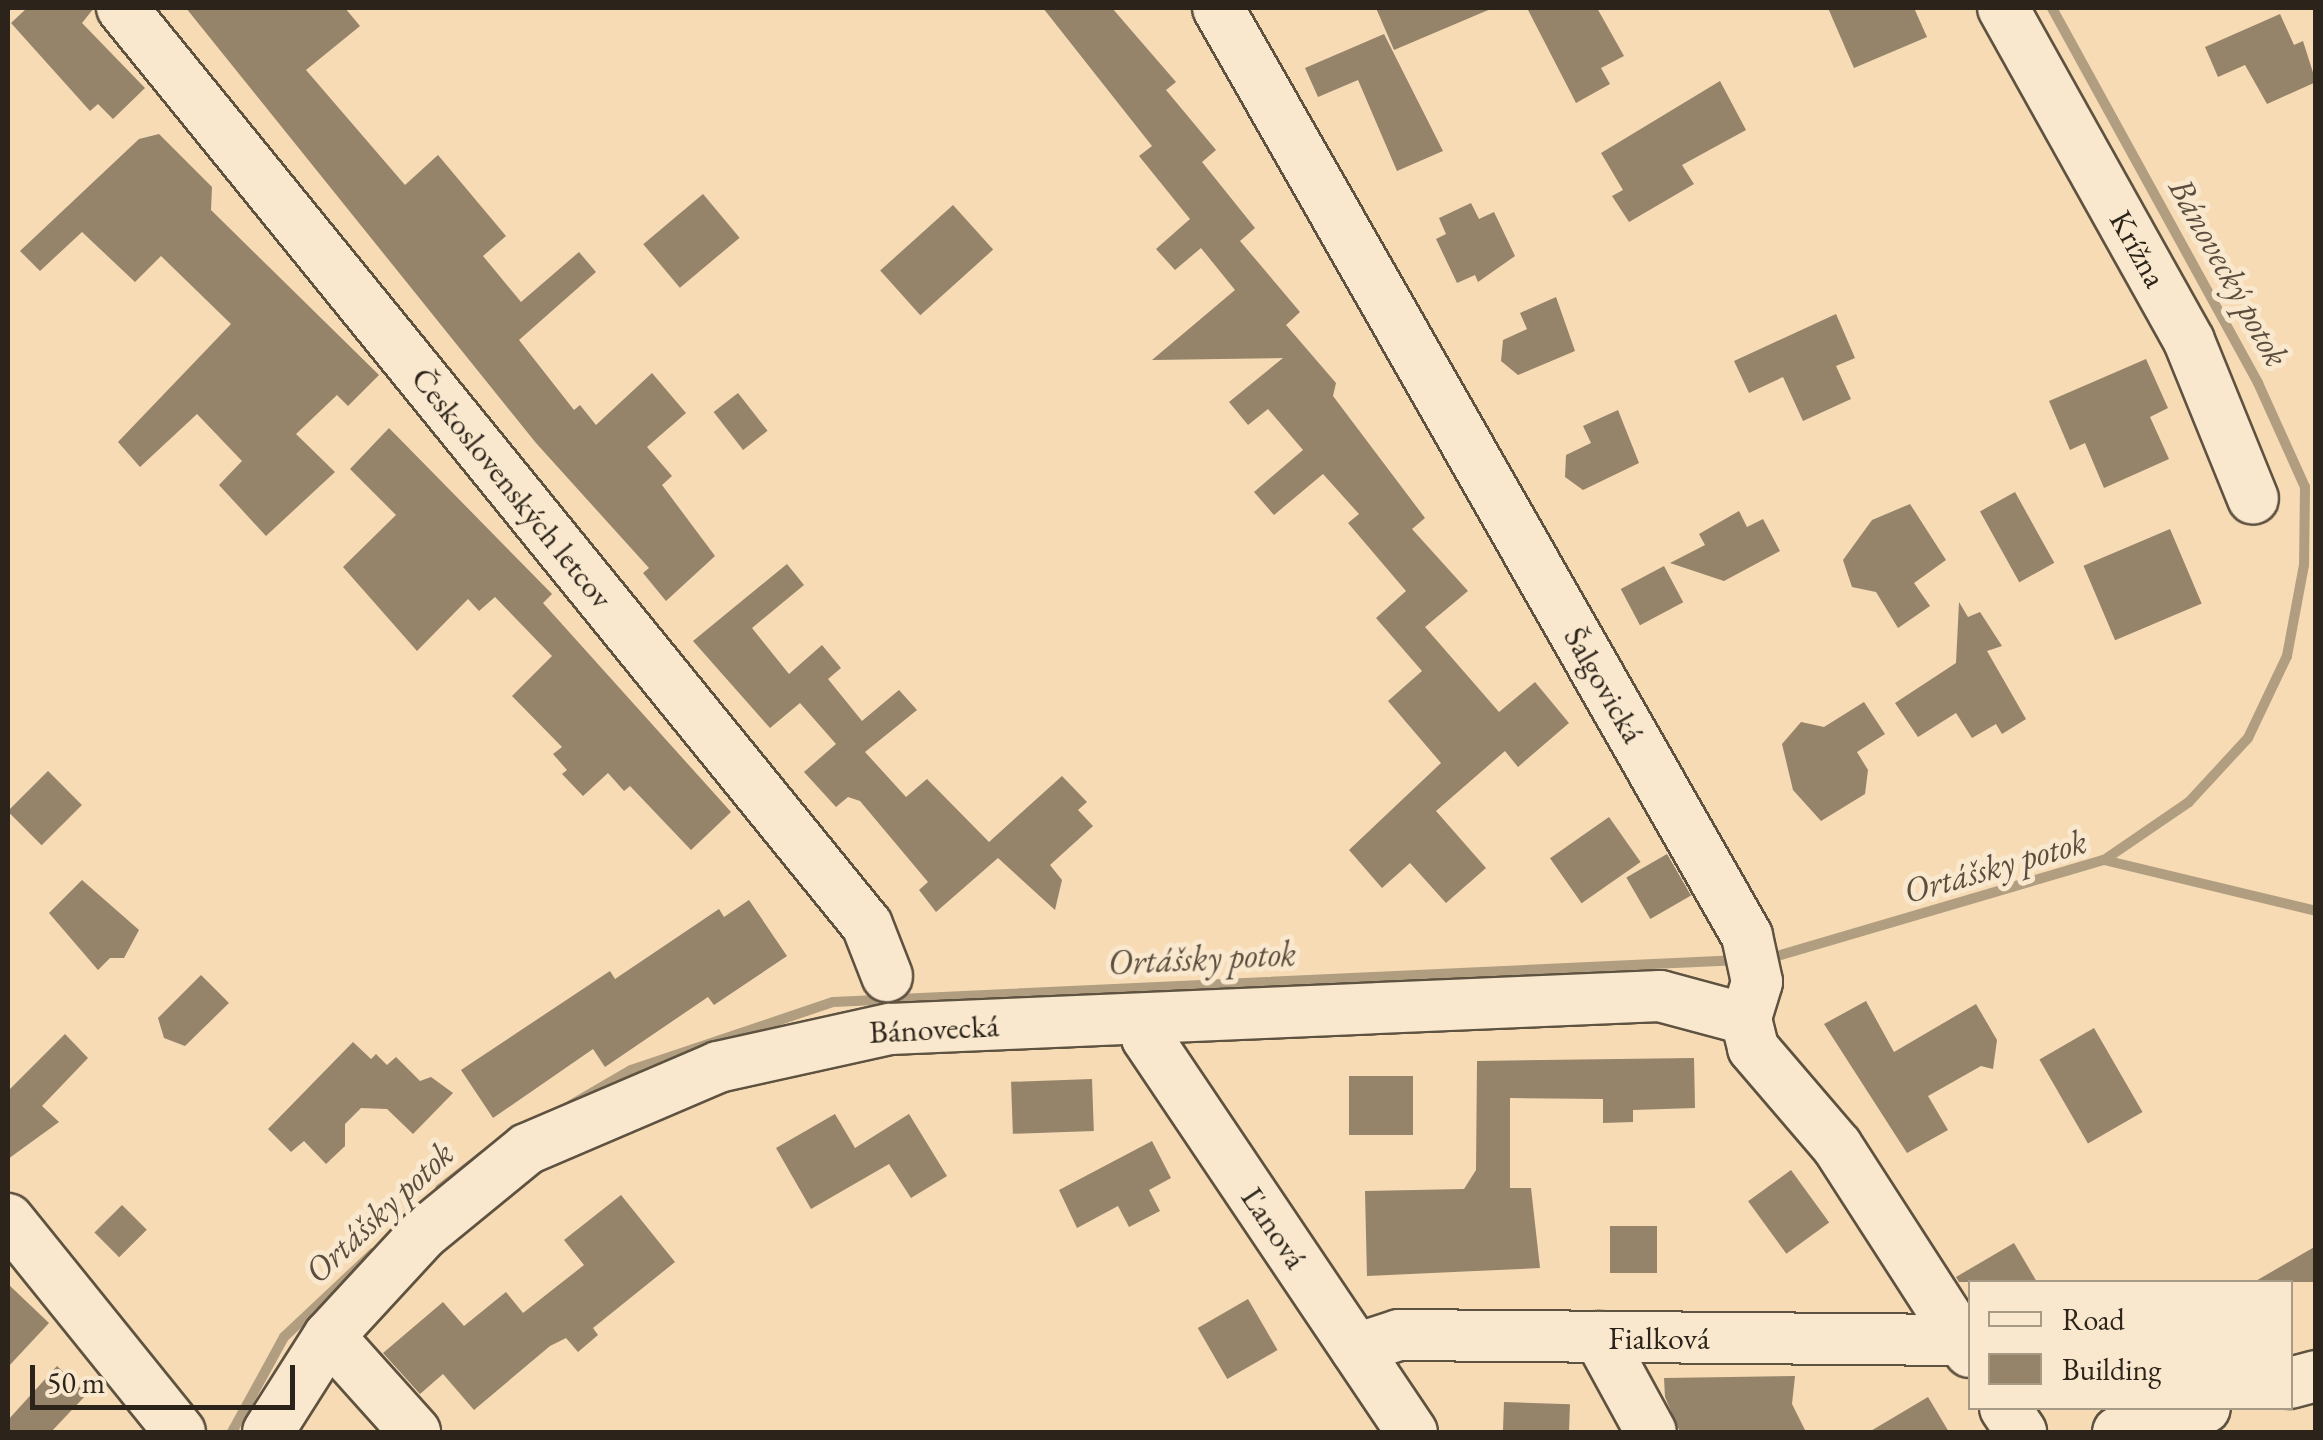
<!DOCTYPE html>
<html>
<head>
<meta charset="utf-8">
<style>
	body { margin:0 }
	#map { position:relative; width:2323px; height:1440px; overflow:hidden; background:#f6dbb4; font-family:"EB Garamond",serif }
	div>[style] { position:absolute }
	.stream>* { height:10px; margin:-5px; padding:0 5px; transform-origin:5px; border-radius:5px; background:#b19d80 }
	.building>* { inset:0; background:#95836a; transform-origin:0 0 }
	.roads { filter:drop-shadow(2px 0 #5e5240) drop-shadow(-2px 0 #5e5240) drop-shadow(0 2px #5e5240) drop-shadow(0 -2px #5e5240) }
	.minor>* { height:50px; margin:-25px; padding:0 25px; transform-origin:25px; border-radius:25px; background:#f9e8ce }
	span { translate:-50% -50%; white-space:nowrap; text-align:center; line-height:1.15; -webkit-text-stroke:10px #f9e8ce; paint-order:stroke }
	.street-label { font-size:32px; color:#2c241a }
	.water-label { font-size:35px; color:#5b4e3e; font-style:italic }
	.frame { position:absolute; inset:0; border:10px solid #2c241a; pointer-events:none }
	.legend { position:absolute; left:1968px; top:1280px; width:325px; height:130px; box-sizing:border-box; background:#f9e8ce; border:2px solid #a79a86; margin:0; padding:12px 18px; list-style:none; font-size:30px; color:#2c241a }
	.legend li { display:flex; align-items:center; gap:20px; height:50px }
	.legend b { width:50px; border:2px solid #a79a86 }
	.scale { position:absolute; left:30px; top:1365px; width:265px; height:45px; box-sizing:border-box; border:5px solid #2c241a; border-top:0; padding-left:12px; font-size:30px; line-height:35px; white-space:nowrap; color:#2c241a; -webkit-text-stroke:8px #f9e8ce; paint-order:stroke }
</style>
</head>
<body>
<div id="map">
	<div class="stream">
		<div style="left:2052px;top:8px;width:428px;rotate:61.2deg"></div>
		<div style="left:2258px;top:383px;width:114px;rotate:65.7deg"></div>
		<div style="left:2305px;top:487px;width:78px;rotate:90.7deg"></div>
		<div style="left:2304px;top:565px;width:93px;rotate:100.6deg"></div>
		<div style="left:2287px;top:656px;width:91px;rotate:115.4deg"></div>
		<div style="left:2248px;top:738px;width:87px;rotate:132.7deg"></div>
		<div style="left:2189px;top:802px;width:103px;rotate:145.7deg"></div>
		<div style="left:1767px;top:959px;width:351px;rotate:-16.4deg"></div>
		<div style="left:2104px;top:860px;width:218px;rotate:13.5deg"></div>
		<div style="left:569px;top:1106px;width:72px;rotate:-30.1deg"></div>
		<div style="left:631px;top:1070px;width:213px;rotate:-18.6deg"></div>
		<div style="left:833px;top:1002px;width:908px;rotate:-2.65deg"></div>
		<div style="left:440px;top:1189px;width:57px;rotate:-37.9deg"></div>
		<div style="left:232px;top:1432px;width:108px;rotate:-61.3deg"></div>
		<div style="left:284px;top:1337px;width:122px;rotate:-43.3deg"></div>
	</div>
	<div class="building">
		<div style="clip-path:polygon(27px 8px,94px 8px,82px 23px,145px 88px,113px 119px,98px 104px,90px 111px,11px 23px)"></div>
		<div style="clip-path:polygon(186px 8px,345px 8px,360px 26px,306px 70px,405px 185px,438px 155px,506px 236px,483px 256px,521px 302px,579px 252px,596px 272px,519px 340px,574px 410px,580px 405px,596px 425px,652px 373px,686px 413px,647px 447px,672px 476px,662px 485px,715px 556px,666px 601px,643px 573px,649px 568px,536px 443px)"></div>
		<div style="clip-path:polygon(1043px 8px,1112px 8px,1176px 82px,1166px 90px,1216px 150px,1202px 162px,1255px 228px,1240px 241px,1300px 312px,1286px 325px,1336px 383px,1333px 396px,1425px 518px,1412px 529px,1468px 591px,1425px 627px,1499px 712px,1535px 682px,1569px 723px,1518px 767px,1505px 751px,1436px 811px,1486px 868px,1446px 903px,1410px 863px,1382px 888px,1349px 850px,1441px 763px,1388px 701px,1422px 671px,1376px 618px,1406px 591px,1348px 523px,1359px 514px,1323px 474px,1274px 515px,1254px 492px,1303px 450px,1268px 409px,1248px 425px,1229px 402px,1283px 358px,1152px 360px,1235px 290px,1201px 248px,1175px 270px,1156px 249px,1190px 219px,1139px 156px,1152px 146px)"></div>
		<div style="clip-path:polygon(1376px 8px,1493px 8px,1394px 50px)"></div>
		<div style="clip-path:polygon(1527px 8px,1597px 8px,1624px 56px,1601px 68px,1610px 84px,1576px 103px)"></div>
		<div style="clip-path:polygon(1828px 8px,1914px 8px,1927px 37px,1854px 68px)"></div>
		<div style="clip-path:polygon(2280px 14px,2294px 45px,2303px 41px,2316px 82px,2267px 104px,2245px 65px,2218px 77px,2205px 47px)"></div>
		<div style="clip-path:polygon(1384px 34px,1443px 151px,1397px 171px,1358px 80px,1318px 97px,1305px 68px)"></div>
		<div style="clip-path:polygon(1720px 81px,1746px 130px,1682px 165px,1694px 184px,1629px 222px,1612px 196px,1623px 190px,1601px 153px)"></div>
		<div style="clip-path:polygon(159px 134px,212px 187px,211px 210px,379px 375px,348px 406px,337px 395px,296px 434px,335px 472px,266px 536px,219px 485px,242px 461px,197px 414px,140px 467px,118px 442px,231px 324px,161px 256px,135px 282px,82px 232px,40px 271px,20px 251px,139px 139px)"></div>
		<div style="left:703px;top:194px;width:57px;height:78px;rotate:50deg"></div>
		<div style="clip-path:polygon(1471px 203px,1479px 219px,1494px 212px,1515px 256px,1478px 282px,1475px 275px,1457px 283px,1436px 239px,1446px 234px,1439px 218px)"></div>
		<div style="left:953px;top:205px;width:60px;height:98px;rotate:48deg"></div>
		<div style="clip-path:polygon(1556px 297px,1575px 351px,1518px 375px,1501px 361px,1503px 340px,1527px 329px,1520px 313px)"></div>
		<div style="clip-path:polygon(1836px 314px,1855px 358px,1836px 366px,1851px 399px,1803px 421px,1783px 377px,1749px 393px,1734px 361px)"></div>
		<div style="clip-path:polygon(2146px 359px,2168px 408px,2150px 417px,2169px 459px,2104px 488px,2085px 443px,2070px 450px,2049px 401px)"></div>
		<div style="left:738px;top:393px;width:48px;height:31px;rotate:52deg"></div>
		<div style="clip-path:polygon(1618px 410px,1639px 463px,1583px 490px,1565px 477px,1566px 455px,1591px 443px,1583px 426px)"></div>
		<div style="clip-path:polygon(389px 428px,552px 594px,543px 603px,731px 812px,691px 850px,630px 786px,624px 791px,608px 773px,583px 796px,562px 774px,567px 770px,553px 754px,562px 747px,512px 696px,552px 656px,495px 597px,479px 611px,468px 599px,417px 651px,343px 567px,396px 515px,350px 469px)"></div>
		<div style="left:2015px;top:492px;width:81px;height:40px;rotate:61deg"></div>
		<div style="clip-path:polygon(1910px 504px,1946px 560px,1914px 583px,1930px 606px,1898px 628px,1876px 592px,1852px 587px,1843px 560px,1872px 520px)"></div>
		<div style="clip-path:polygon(1739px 511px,1747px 527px,1763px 519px,1780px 551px,1724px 581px,1670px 563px,1705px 545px,1699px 534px)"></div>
		<div style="left:2170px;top:529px;width:81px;height:94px;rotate:67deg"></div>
		<div style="clip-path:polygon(787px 564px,804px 585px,752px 628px,789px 674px,822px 645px,841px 668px,828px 679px,862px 721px,899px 690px,917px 710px,865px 752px,906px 797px,927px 779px,989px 842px,1062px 776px,1087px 802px,1078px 810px,1093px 826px,1050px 865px,1062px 880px,1055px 910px,998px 858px,936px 912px,919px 890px,928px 882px,860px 801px,848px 797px,836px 807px,804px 772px,836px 744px,800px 703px,770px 728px,693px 641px)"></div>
		<div style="left:1664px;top:566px;width:41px;height:49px;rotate:62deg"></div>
		<div style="clip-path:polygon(1959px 602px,1968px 617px,1980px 612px,2002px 646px,1987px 651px,2026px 719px,2002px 734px,1996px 724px,1972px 738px,1956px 713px,1918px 737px,1895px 703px,1956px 663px)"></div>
		<div style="clip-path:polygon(1864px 702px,1885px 734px,1857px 752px,1868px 770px,1865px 794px,1821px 821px,1793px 790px,1782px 744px,1801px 722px,1824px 727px)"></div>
		<div style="left:48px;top:771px;width:48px;height:57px;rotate:45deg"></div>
		<div style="left:1609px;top:817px;width:55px;height:72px;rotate:55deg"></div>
		<div style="left:1667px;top:854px;width:48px;height:47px;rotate:60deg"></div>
		<div style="clip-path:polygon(82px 880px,139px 930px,124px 958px,110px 958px,98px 970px,49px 913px)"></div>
		<div style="clip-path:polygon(749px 900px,787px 956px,714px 1005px,708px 997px,605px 1067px,593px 1049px,493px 1118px,461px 1070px,610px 971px,615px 979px,719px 909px,724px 917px)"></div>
		<div style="clip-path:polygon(201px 975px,229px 1003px,185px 1046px,164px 1038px,158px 1018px)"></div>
		<div style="clip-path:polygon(1866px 1001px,1894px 1052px,1976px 1004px,1997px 1040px,1993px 1069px,1981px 1066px,1928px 1096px,1948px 1130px,1907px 1153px,1824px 1024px)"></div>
		<div style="left:2094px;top:1028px;width:97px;height:63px;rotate:60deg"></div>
		<div style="clip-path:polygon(65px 1034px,88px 1058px,42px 1106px,59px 1122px,8px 1159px,8px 1091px)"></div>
		<div style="clip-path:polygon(353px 1042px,371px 1059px,376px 1054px,387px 1065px,396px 1057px,420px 1081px,431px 1077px,453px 1093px,413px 1134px,387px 1109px,361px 1108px,345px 1124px,345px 1146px,326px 1164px,304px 1141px,291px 1152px,268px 1129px)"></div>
		<div style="clip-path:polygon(1694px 1058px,1695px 1108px,1633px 1110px,1633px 1122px,1603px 1123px,1603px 1099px,1510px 1098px,1510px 1188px,1531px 1188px,1540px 1268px,1367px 1276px,1365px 1191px,1464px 1189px,1476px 1170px,1477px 1061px)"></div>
		<div style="left:1349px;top:1076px;width:64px;height:59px"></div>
		<div style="left:1092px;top:1079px;width:52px;height:81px;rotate:88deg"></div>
		<div style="clip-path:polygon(835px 1114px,855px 1148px,909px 1114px,947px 1176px,911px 1198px,889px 1164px,811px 1209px,776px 1148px)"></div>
		<div style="clip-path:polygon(1152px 1141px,1171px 1178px,1149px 1190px,1160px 1211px,1129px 1227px,1118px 1206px,1077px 1228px,1059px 1190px)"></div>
		<div style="left:1791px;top:1170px;width:65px;height:53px;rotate:54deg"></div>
		<div style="clip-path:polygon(621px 1195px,675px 1262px,593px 1328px,598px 1335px,578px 1352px,566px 1338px,550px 1346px,474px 1410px,443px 1374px,420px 1394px,383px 1353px,443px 1302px,464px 1326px,506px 1292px,523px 1313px,584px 1265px,564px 1240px)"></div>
		<div style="left:122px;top:1205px;width:35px;height:39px;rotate:45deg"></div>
		<div style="left:1610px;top:1226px;width:47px;height:47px"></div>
		<div style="clip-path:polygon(2014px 1243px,2037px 1282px,1959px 1282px,1956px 1277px)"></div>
		<div style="clip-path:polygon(2316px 1246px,2316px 1282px,2254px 1282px)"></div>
		<div style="clip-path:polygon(8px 1284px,49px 1323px,8px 1367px)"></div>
		<div style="left:1248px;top:1299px;width:59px;height:58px;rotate:60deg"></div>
		<div style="clip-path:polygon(57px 1366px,87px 1394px,51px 1432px,8px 1432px,8px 1420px)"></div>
		<div style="clip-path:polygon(1795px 1376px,1792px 1404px,1806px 1432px,1680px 1432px,1665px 1397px,1664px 1378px)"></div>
		<div style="clip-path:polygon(1928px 1397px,1949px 1432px,1869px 1432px)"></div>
		<div style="left:1504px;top:1402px;width:66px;height:30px;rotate:2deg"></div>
	</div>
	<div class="roads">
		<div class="minor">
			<div style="left:122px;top:8px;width:1181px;rotate:50.91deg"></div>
			<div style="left:867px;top:925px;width:55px;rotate:68.6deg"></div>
			<div style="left:1218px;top:8px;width:1068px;rotate:60.31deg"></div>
			<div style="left:1747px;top:936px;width:47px;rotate:77.7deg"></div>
			<div style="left:1757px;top:982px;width:39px;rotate:107deg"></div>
			<div style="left:1746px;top:1019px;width:30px;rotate:76deg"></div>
			<div style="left:1753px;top:1048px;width:129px;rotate:49.4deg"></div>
			<div style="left:1837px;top:1146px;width:245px;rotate:57.2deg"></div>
			<div style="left:2003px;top:8px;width:381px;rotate:60.8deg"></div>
			<div style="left:2189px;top:341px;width:170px;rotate:67.9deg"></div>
			<div style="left:1144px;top:1021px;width:17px;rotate:80deg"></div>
			<div style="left:1147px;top:1038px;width:475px;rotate:56.1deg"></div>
			<div style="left:8px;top:1219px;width:274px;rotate:51.1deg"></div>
			<div style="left:329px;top:1336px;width:129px;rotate:48.1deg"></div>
			<div style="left:1599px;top:1337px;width:108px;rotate:61.3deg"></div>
			<div style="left:1356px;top:1349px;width:45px;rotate:-18deg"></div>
			<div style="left:1399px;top:1335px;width:564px;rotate:0.51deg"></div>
			<div style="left:2290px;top:1383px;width:27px;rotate:-15deg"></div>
			<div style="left:2005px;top:1408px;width:29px;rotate:56deg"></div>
			<div style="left:268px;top:1432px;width:114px;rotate:-57.6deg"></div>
			<div style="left:329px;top:1336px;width:139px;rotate:-47.3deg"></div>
			<div style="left:423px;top:1234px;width:134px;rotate:-39.3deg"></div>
			<div style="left:527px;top:1149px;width:208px;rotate:-23.2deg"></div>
			<div style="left:718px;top:1067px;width:176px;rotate:-12.5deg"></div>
			<div style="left:890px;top:1029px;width:771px;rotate:-2.45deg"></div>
			<div style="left:1660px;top:996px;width:89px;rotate:15deg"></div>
			<div style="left:2118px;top:1432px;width:90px;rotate:-15.4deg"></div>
		</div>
	</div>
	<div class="street-label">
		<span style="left:2138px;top:249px;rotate:61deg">Krížna</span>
		<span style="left:512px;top:488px;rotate:51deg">Československých letcov</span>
		<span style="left:1604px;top:685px;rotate:60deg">Šalgovická</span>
		<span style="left:934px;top:1029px;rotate:-3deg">Bánovecká</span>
		<span style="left:1274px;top:1228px;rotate:56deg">Ľanová</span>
		<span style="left:1659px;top:1338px">Fialková</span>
	</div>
	<div class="water-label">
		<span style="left:2229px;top:272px;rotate:61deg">Bánovecký potok</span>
		<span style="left:1995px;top:866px;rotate:-16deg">Ortášsky potok</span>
		<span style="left:1202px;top:958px;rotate:-3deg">Ortášsky potok</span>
		<span style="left:379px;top:1212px;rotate:-43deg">Ortášsky potok</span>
	</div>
	<div class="frame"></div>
	<ul class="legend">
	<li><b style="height:12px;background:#f9e8ce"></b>Road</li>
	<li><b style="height:28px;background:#95836a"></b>Building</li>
	</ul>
	<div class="scale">50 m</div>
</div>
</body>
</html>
